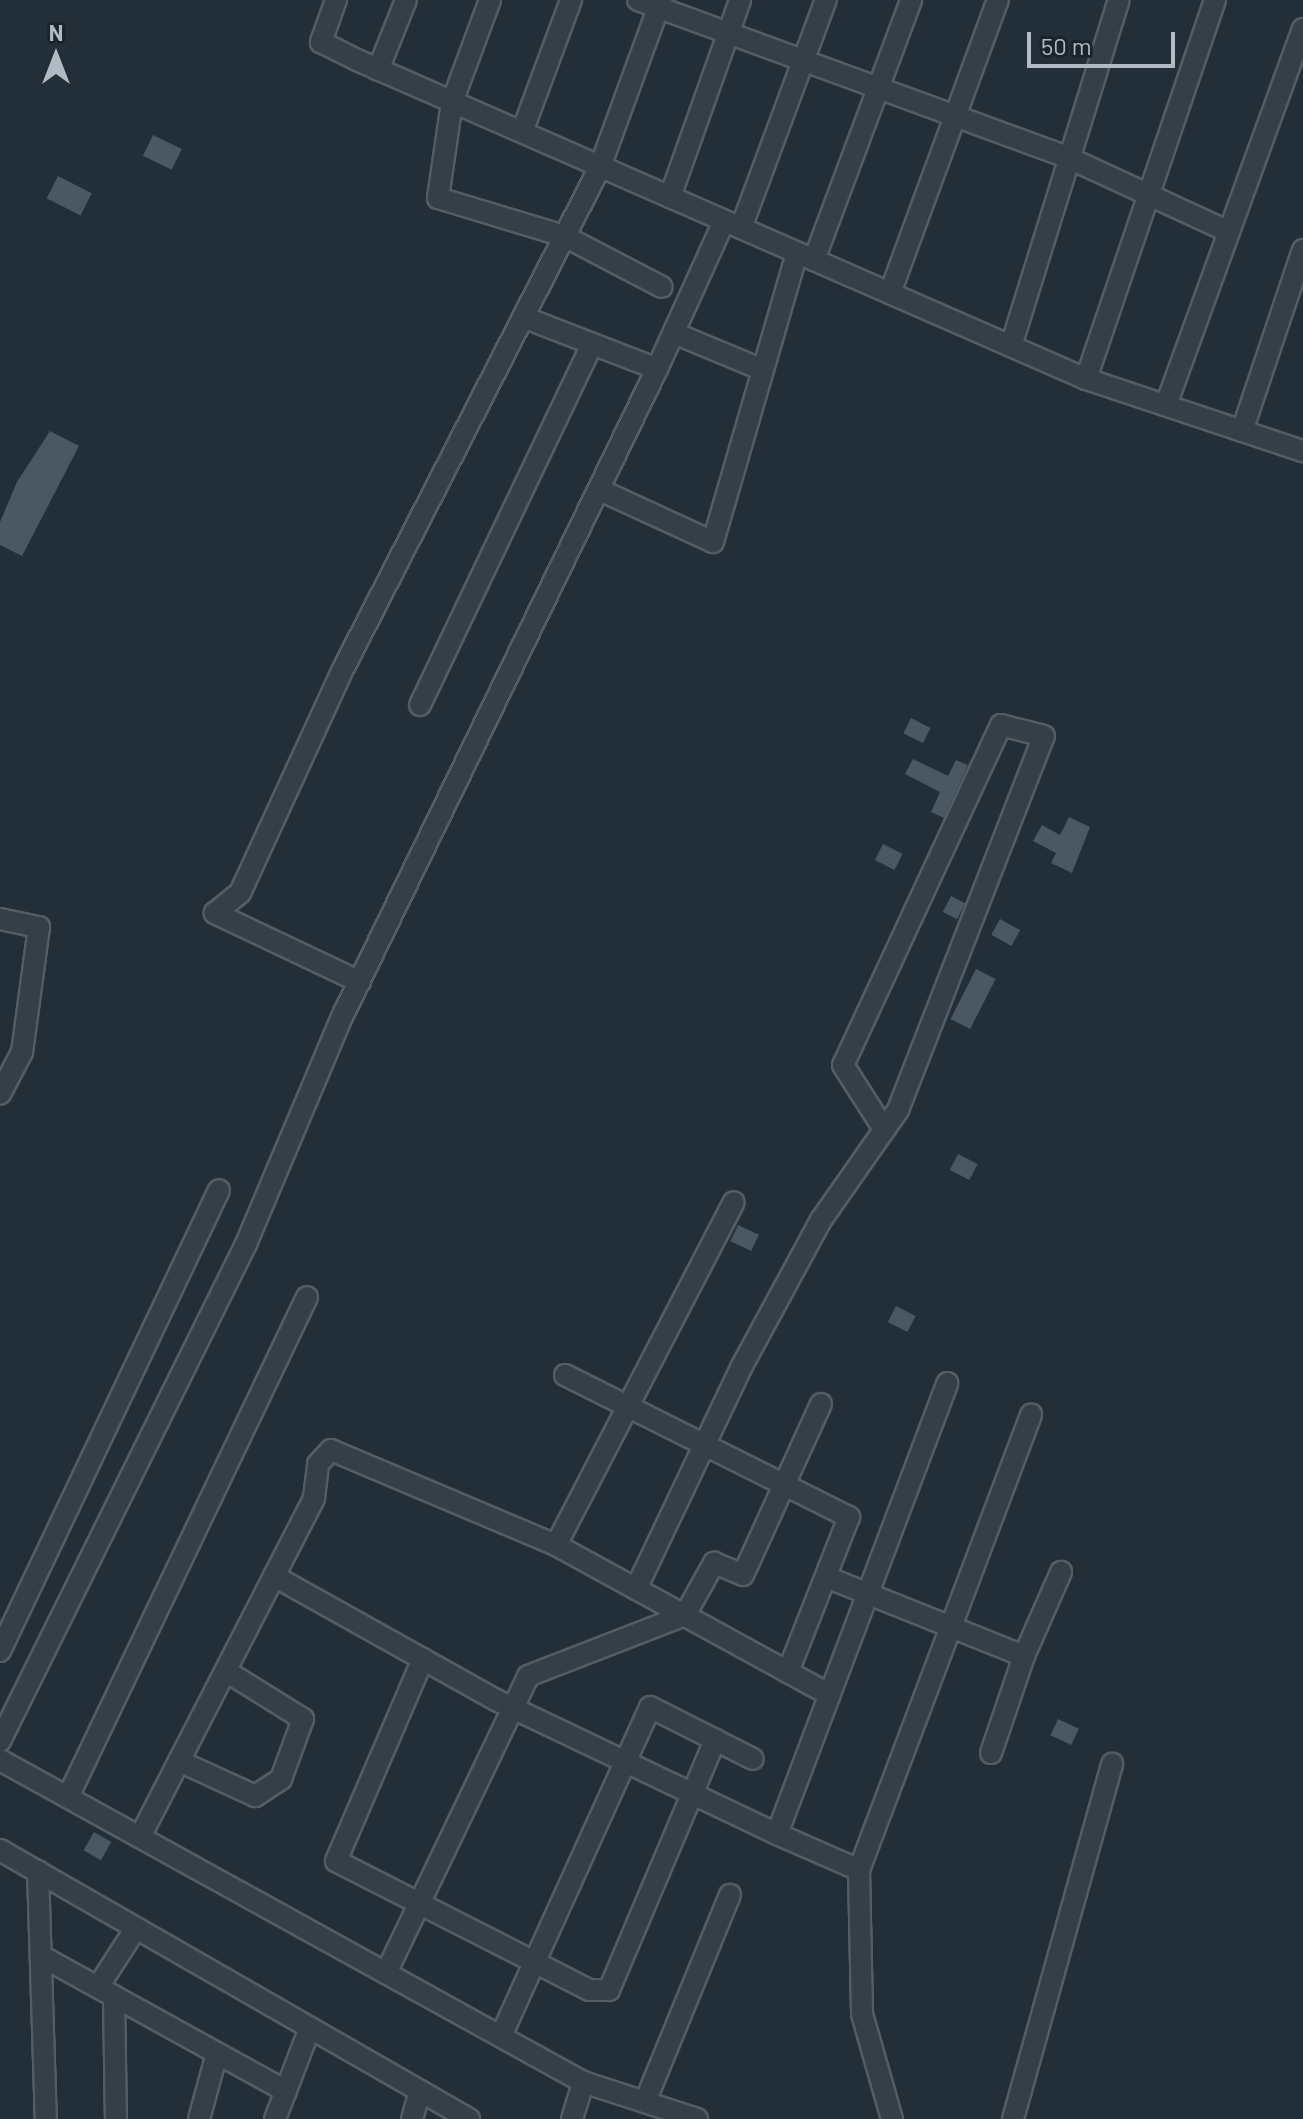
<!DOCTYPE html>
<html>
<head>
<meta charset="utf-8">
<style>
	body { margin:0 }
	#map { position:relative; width:1303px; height:2119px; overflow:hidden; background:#222e38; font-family:Barlow,sans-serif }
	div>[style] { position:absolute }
	.building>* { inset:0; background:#4a5863; transform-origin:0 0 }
	.roads { filter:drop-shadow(2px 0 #535d66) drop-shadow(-2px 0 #535d66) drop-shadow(0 2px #535d66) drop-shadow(0 -2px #535d66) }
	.street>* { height:20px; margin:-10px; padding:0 10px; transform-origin:10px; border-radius:10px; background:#353f48 }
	span { translate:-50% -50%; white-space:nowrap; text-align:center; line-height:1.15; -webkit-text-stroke:7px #1b242d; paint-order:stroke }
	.north { position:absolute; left:16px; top:16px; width:80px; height:80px; -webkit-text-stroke:6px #1b242d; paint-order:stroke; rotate:0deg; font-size:22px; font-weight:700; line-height:32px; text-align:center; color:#b0bac4 }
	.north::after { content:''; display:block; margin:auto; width:28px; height:36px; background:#b0bac4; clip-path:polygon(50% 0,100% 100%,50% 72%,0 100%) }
	.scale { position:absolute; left:1027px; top:32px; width:148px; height:36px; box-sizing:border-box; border:4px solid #b0bac4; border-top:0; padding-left:10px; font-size:24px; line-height:28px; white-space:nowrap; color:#b0bac4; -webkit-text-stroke:6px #1b242d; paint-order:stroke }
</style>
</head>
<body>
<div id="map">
	<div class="building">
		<div style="left:153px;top:135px;width:32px;height:23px;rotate:26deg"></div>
		<div style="left:58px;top:176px;width:38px;height:25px;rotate:27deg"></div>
		<div style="clip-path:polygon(50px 431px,79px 446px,22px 556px,0 545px,0 522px,17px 482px)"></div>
		<div style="left:911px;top:718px;width:22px;height:17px;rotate:27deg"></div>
		<div style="clip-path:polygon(913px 759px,948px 776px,956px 760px,968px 765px,944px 818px,931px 812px,940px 792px,905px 774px)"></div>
		<div style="clip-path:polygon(1069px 817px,1090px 827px,1072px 873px,1051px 863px,1056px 853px,1033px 841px,1042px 825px,1060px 835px)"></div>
		<div style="left:883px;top:844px;width:22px;height:18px;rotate:27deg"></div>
		<div style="left:951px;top:896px;width:16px;height:18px;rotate:27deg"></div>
		<div style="left:1000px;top:919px;width:23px;height:18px;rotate:29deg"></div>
		<div style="left:976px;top:969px;width:22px;height:56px;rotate:27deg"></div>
		<div style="left:958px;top:1154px;width:22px;height:18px;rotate:27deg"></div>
		<div style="left:738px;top:1225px;width:23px;height:18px;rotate:25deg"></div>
		<div style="left:896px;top:1306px;width:22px;height:18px;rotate:27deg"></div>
		<div style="left:1058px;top:1719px;width:23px;height:18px;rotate:25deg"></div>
		<div style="left:94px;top:1832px;width:20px;height:21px;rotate:30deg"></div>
	</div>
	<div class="roads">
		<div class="street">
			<div style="left:336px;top:0;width:45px;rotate:109.7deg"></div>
			<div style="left:321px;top:42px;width:40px;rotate:26.6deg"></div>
			<div style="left:357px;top:60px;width:796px;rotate:23.63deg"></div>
			<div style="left:1086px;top:379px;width:229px;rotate:18.4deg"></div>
			<div style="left:490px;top:0;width:109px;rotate:110.4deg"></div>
			<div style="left:452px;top:102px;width:97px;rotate:98.3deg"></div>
			<div style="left:438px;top:198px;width:132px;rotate:16.8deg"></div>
			<div style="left:564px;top:236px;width:110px;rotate:27.5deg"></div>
			<div style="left:638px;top:0;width:459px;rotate:20.1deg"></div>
			<div style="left:1069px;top:158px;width:176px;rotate:24.8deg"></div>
			<div style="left:378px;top:70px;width:75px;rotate:-68.2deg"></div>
			<div style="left:522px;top:132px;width:141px;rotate:-69.6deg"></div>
			<div style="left:670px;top:197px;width:209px;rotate:-70.4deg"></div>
			<div style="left:741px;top:228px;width:243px;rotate:-69.6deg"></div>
			<div style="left:814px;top:260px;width:278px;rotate:-69.5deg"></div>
			<div style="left:890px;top:293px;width:312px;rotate:-69.8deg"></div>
			<div style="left:523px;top:317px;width:144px;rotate:21.2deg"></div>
			<div style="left:657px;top:369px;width:162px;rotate:-65.6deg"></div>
			<div style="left:674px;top:333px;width:96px;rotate:22.6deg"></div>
			<div style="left:1011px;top:346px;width:362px;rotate:-72.7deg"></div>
			<div style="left:1086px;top:379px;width:400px;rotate:-71.2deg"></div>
			<div style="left:1166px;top:405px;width:400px;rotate:-70deg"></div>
			<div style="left:1242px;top:431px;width:191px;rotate:-71.4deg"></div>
			<div style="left:600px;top:490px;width:124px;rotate:24.7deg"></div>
			<div style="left:713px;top:542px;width:301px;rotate:-73.8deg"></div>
			<div style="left:420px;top:705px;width:400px;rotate:-64.5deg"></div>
			<div style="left:0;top:919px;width:40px;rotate:12deg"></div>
			<div style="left:39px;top:927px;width:126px;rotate:97.7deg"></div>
			<div style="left:22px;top:1052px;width:47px;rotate:117.6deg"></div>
			<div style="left:360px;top:982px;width:161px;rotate:-154.6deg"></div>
			<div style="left:215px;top:913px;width:32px;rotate:-39deg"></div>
			<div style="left:240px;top:893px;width:242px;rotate:-65.3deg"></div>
			<div style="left:341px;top:673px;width:568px;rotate:-62.89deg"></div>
			<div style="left:600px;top:167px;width:178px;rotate:-69.9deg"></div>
			<div style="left:565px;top:1375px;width:318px;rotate:26.6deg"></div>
			<div style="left:849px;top:1517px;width:167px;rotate:111.5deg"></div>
			<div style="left:556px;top:1545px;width:386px;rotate:-62.6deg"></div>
			<div style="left:274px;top:1576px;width:254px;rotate:29.2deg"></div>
			<div style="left:496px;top:1700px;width:311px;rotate:25.5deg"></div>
			<div style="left:777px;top:1834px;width:482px;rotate:-69.3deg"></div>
			<div style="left:826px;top:1577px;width:213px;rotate:21.8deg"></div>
			<div style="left:636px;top:1589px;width:247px;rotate:-64.6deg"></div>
			<div style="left:742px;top:1366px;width:166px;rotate:-61.6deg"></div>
			<div style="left:821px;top:1220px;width:134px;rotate:-55deg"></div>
			<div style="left:898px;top:1110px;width:401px;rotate:-68.7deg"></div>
			<div style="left:1044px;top:736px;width:44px;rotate:-165.7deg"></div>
			<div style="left:1001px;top:725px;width:375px;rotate:114.9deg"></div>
			<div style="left:843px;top:1065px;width:76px;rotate:57.4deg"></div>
			<div style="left:0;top:1651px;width:510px;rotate:-64.59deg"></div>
			<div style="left:423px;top:1659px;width:220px;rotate:113.3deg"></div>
			<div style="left:336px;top:1861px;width:284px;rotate:27deg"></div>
			<div style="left:589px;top:1990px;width:20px"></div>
			<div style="left:609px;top:1990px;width:272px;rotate:-67deg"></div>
			<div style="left:0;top:1741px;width:555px;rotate:-63.67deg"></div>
			<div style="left:246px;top:1244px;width:246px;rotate:-67.1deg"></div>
			<div style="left:342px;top:1017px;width:721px;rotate:-64.08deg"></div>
			<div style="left:991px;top:1753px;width:102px;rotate:-71.2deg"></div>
			<div style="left:1024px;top:1656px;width:92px;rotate:-66.2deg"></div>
			<div style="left:0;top:1760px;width:666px;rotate:28.91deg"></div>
			<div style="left:583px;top:2082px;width:120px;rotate:18deg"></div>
			<div style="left:179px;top:1761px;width:84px;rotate:24.7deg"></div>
			<div style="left:255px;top:1796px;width:31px;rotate:-33deg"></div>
			<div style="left:281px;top:1779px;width:64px;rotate:-69.9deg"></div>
			<div style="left:303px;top:1719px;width:91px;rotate:-148.1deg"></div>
			<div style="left:68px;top:1797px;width:554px;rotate:-64.45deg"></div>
			<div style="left:777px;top:1834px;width:90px;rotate:23.7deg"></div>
			<div style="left:859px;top:1870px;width:487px;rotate:-69.3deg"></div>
			<div style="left:140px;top:1837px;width:381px;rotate:-62.8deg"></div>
			<div style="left:314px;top:1498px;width:34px;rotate:-83deg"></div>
			<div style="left:318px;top:1464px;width:19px;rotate:-47deg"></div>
			<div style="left:331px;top:1450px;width:244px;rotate:22.9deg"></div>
			<div style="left:556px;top:1545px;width:312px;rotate:28.7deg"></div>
			<div style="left:0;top:1850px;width:541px;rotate:29.84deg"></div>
			<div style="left:859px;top:1870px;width:144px;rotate:88.8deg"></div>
			<div style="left:862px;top:2014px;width:109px;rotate:74.1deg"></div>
			<div style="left:38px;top:1871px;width:248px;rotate:88.2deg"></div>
			<div style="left:41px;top:1956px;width:280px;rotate:28.9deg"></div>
			<div style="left:386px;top:1973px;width:329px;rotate:-64.4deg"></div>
			<div style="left:528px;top:1676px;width:168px;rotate:-21.2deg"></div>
			<div style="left:685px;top:1615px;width:60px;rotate:-60.9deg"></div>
			<div style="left:714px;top:1563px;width:31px;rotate:22deg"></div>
			<div style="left:743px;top:1575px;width:188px;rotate:-65.5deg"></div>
			<div style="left:98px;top:1987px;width:70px;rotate:-57.2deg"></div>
			<div style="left:114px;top:1996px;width:123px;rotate:89.1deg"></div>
			<div style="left:501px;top:2036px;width:361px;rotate:-65.6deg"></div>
			<div style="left:650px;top:1707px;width:115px;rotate:26.8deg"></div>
			<div style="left:645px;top:2102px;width:224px;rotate:-67.7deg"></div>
			<div style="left:199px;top:2119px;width:68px;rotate:-74.7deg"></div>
			<div style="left:275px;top:2119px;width:97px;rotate:-69deg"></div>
			<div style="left:412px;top:2119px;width:29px;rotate:-74deg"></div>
			<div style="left:572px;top:2119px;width:39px;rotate:-73deg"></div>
			<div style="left:1013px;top:2119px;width:369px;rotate:-74.4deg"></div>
		</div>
	</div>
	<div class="north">N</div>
	<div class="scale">50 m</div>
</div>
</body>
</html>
